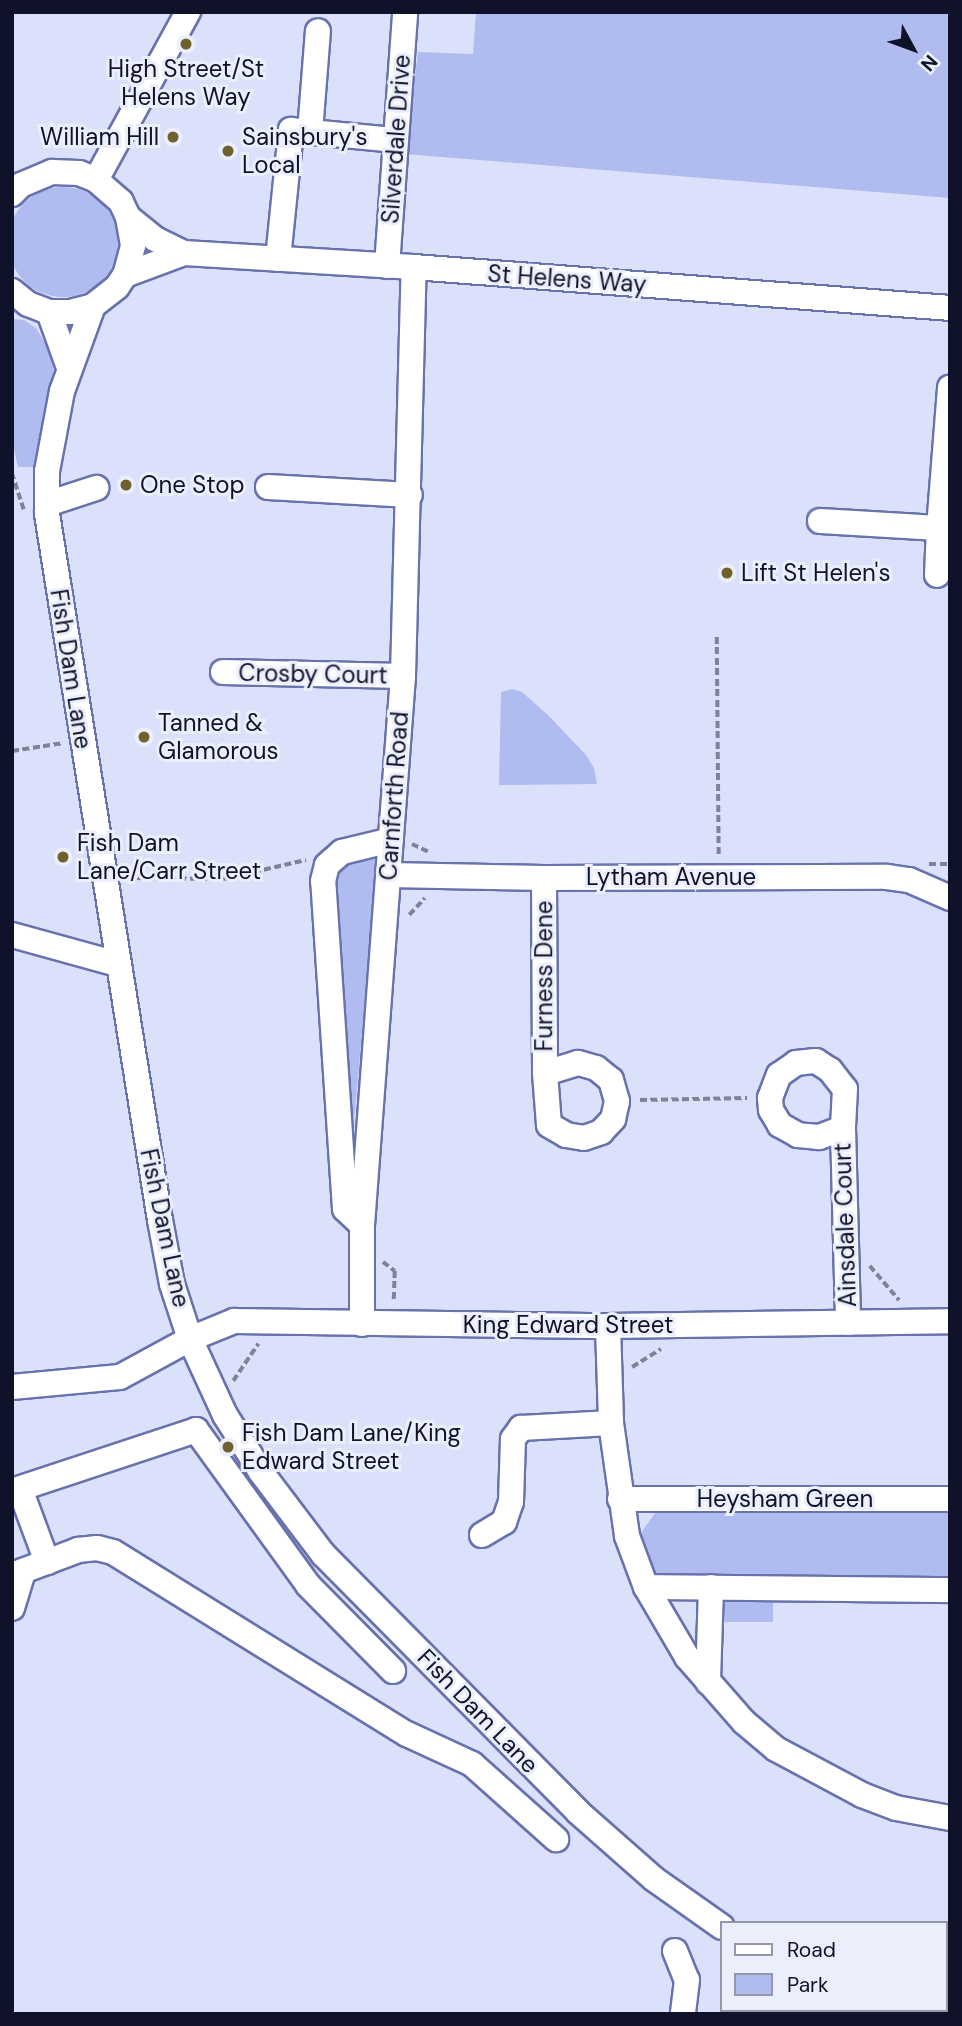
<!DOCTYPE html>
<html>
<head>
<meta charset="utf-8">
<style>
	body { margin:0 }
	#map { position:relative; width:962px; height:2026px; overflow:hidden; background:#dbe1fb; font-family:"DM Sans",sans-serif }
	div>[style] { position:absolute }
	.green>* { inset:0; background:#b0bbf0 }
	.round { border-radius:50% }
	.path>* { height:3.5px; margin-top:-1.75px; transform-origin:0; background:repeating-linear-gradient(90deg,#7e839b 0 7px,transparent 0 10.5px) }
	.roads { filter:drop-shadow(2px 0 #6872ad) drop-shadow(-2px 0 #6872ad) drop-shadow(0 2px #6872ad) drop-shadow(0 -2px #6872ad) }
	.minor>* { height:24px; margin:-12px; padding:0 12px; transform-origin:12px; border-radius:12px; background:#fff }
	.dots>* { width:19px; height:19px; translate:-50% -50%; box-sizing:border-box; border:4px solid #ebeffc; border-radius:50% }
	span { translate:-50% -50%; white-space:nowrap; text-align:center; line-height:1.15; -webkit-text-stroke:6px #ebeffc; paint-order:stroke }
	.poi-label { font-size:24px; color:#0f1229 }
	.right { translate:-100% -50%; text-align:right }
	.left { translate:0 -50%; text-align:left }
	.street-label { font-size:24px; color:#0f1229 }
	.frame { position:absolute; inset:0; border:14px solid #0f1229; pointer-events:none }
	.legend { position:absolute; left:720px; top:1921px; width:228px; height:91px; box-sizing:border-box; background:#ebeffc; border:2px solid #9397a8; margin:0; padding:9px 12px; list-style:none; font-size:21px; color:#0f1229 }
	.legend li { display:flex; align-items:center; gap:14px; height:35px }
	.legend b { width:35px; border:2px solid #9397a8 }
	.north { position:absolute; left:878px; top:14px; width:70px; height:70px; -webkit-text-stroke:5px #ebeffc; paint-order:stroke; rotate:131deg; font-size:19px; font-weight:700; line-height:28px; text-align:center; color:#0f1229 }
	.north::after { content:''; display:block; margin:auto; width:24px; height:32px; background:#0f1229; clip-path:polygon(50% 0,100% 100%,50% 72%,0 100%) }
</style>
</head>
<body>
<div id="map">
	<div class="green">
		<div style="clip-path:polygon(476px 12px,950px 12px,950px 198px,405px 154px,418px 52px,473px 54px)"></div>
		<div class="round" style="left:8px;top:187px;width:110px;height:110px"></div>
		<div style="clip-path:polygon(12px 319px,24px 320px,36px 328px,51px 353px,54px 375px,36px 467px,18px 467px,12px 440px)"></div>
		<div style="clip-path:polygon(512px 689px,522px 692px,548px 715px,586px 755px,594px 768px,597px 784px,499px 785px,501px 692px)"></div>
		<div style="clip-path:polygon(372px 854px,377px 862px,353px 1134px,336px 888px,342px 865px)"></div>
		<div style="clip-path:polygon(669px 1505px,950px 1510px,950px 1579px,664px 1577px,653px 1571px,646px 1559px,641px 1533px,655px 1513px)"></div>
		<div style="clip-path:polygon(773px 1596px,773px 1622px,720px 1622px,722px 1606px,728px 1599px)"></div>
	</div>
	<div class="path">
		<div style="left:12px;top:473px;width:40px;rotate:72deg"></div>
		<div style="left:717px;top:637px;width:220px;rotate:89.5deg"></div>
		<div style="left:12px;top:751px;width:52px;rotate:-8.9deg"></div>
		<div style="left:412px;top:844px;width:21px;rotate:25deg"></div>
		<div style="left:929px;top:864px;width:21px"></div>
		<div style="left:127px;top:878px;width:96px;rotate:0.6deg"></div>
		<div style="left:223px;top:879px;width:85px;rotate:-12.9deg"></div>
		<div style="left:409px;top:915px;width:23px;rotate:-47deg"></div>
		<div style="left:640px;top:1100px;width:107px;rotate:-1.1deg"></div>
		<div style="left:383px;top:1262px;width:15px;rotate:37deg"></div>
		<div style="left:395px;top:1271px;width:30px;rotate:92deg"></div>
		<div style="left:870px;top:1266px;width:45px;rotate:49.5deg"></div>
		<div style="left:632px;top:1367px;width:34px;rotate:-32deg"></div>
		<div style="left:233px;top:1381px;width:45px;rotate:-56deg"></div>
	</div>
	<div class="roads">
		<div class="minor">
			<div style="left:310px;top:132px;width:101px;rotate:-85.5deg"></div>
			<div style="left:96px;top:180px;width:192px;rotate:-61.3deg"></div>
			<div style="left:12px;top:194px;width:13px;rotate:-45deg"></div>
			<div style="left:21px;top:185px;width:34px;rotate:-23deg"></div>
			<div style="left:52px;top:172px;width:27px;rotate:2deg"></div>
			<div style="left:79px;top:173px;width:18px;rotate:22deg"></div>
			<div style="left:96px;top:180px;width:33px;rotate:41deg"></div>
			<div style="left:121px;top:202px;width:17px;rotate:65deg"></div>
			<div style="left:128px;top:217px;width:29px;rotate:80deg"></div>
			<div style="left:133px;top:246px;width:30px;rotate:105deg"></div>
			<div style="left:125px;top:275px;width:14px;rotate:124deg"></div>
			<div style="left:117px;top:287px;width:31px;rotate:142deg"></div>
			<div style="left:93px;top:306px;width:23px;rotate:165deg"></div>
			<div style="left:71px;top:312px;width:22px;rotate:180deg"></div>
			<div style="left:49px;top:312px;width:22px;rotate:-159deg"></div>
			<div style="left:28px;top:304px;width:21px;rotate:-141deg"></div>
			<div style="left:128px;top:217px;width:35px;rotate:39deg"></div>
			<div style="left:155px;top:239px;width:32px;rotate:26deg"></div>
			<div style="left:278px;top:259px;width:130px;rotate:-84.2deg"></div>
			<div style="left:291px;top:130px;width:104px;rotate:5.5deg"></div>
			<div style="left:387px;top:266px;width:255px;rotate:-85.9deg"></div>
			<div style="left:125px;top:275px;width:63px;rotate:-20.4deg"></div>
			<div style="left:184px;top:253px;width:230px;rotate:3.5deg"></div>
			<div style="left:414px;top:267px;width:538px;rotate:4.37deg"></div>
			<div style="left:93px;top:306px;width:90px;rotate:110deg"></div>
			<div style="left:62px;top:391px;width:81px;rotate:100.6deg"></div>
			<div style="left:47px;top:471px;width:43px;rotate:90deg"></div>
			<div style="left:47px;top:514px;width:715px;rotate:80.91deg"></div>
			<div style="left:160px;top:1220px;width:65px;rotate:79.4deg"></div>
			<div style="left:172px;top:1284px;width:58px;rotate:71.9deg"></div>
			<div style="left:190px;top:1339px;width:84px;rotate:65.3deg"></div>
			<div style="left:225px;top:1415px;width:67px;rotate:57.7deg"></div>
			<div style="left:261px;top:1472px;width:103px;rotate:52.9deg"></div>
			<div style="left:323px;top:1554px;width:363px;rotate:45.3deg"></div>
			<div style="left:578px;top:1812px;width:101px;rotate:41.4deg"></div>
			<div style="left:654px;top:1879px;width:83px;rotate:35.2deg"></div>
			<div style="left:49px;top:312px;width:59px;rotate:70.3deg"></div>
			<div style="left:268px;top:487px;width:142px;rotate:3.2deg"></div>
			<div style="left:47px;top:504px;width:52px;rotate:-18.1deg"></div>
			<div style="left:820px;top:521px;width:119px;rotate:3.4deg"></div>
			<div style="left:939px;top:528px;width:141px;rotate:-85.5deg"></div>
			<div style="left:937px;top:575px;width:47px;rotate:-87.6deg"></div>
			<div style="left:223px;top:672px;width:180px;rotate:1.3deg"></div>
			<div style="left:388px;top:875px;width:156px;rotate:1.1deg"></div>
			<div style="left:544px;top:878px;width:343px;rotate:-0.2deg"></div>
			<div style="left:887px;top:877px;width:22px;rotate:8deg"></div>
			<div style="left:909px;top:880px;width:45px;rotate:23.7deg"></div>
			<div style="left:544px;top:878px;width:195px;rotate:89.7deg"></div>
			<div style="left:545px;top:1073px;width:52px;rotate:85.6deg"></div>
			<div style="left:549px;top:1125px;width:20px;rotate:30deg"></div>
			<div style="left:566px;top:1135px;width:18px;rotate:9deg"></div>
			<div style="left:584px;top:1138px;width:18px;rotate:-19deg"></div>
			<div style="left:601px;top:1132px;width:18px;rotate:-47deg"></div>
			<div style="left:613px;top:1119px;width:18px;rotate:-77deg"></div>
			<div style="left:617px;top:1101px;width:22px;rotate:-106deg"></div>
			<div style="left:611px;top:1080px;width:19px;rotate:-141deg"></div>
			<div style="left:596px;top:1068px;width:19px;rotate:-164deg"></div>
			<div style="left:578px;top:1063px;width:34px;rotate:163deg"></div>
			<div style="left:12px;top:935px;width:109px;rotate:15.4deg"></div>
			<div style="left:843px;top:1128px;width:26px;rotate:159deg"></div>
			<div style="left:819px;top:1137px;width:21px;rotate:-175deg"></div>
			<div style="left:798px;top:1135px;width:21px;rotate:-151deg"></div>
			<div style="left:780px;top:1125px;width:17px;rotate:-121deg"></div>
			<div style="left:771px;top:1110px;width:12px;rotate:-95deg"></div>
			<div style="left:770px;top:1098px;width:25px;rotate:-69deg"></div>
			<div style="left:779px;top:1075px;width:21px;rotate:-35deg"></div>
			<div style="left:796px;top:1063px;width:20px;rotate:-6deg"></div>
			<div style="left:816px;top:1061px;width:17px;rotate:33deg"></div>
			<div style="left:830px;top:1070px;width:24px;rotate:52deg"></div>
			<div style="left:845px;top:1089px;width:39px;rotate:93deg"></div>
			<div style="left:843px;top:1128px;width:195px;rotate:88.5deg"></div>
			<div style="left:362px;top:1225px;width:23px;rotate:-137deg"></div>
			<div style="left:345px;top:1209px;width:329px;rotate:-93.8deg"></div>
			<div style="left:323px;top:881px;width:16px;rotate:-76deg"></div>
			<div style="left:327px;top:865px;width:20px;rotate:-41deg"></div>
			<div style="left:342px;top:852px;width:50px;rotate:-13.8deg"></div>
			<div style="left:362px;top:1324px;width:99px;rotate:-90deg"></div>
			<div style="left:362px;top:1225px;width:551px;rotate:-85.73deg"></div>
			<div style="left:403px;top:676px;width:409px;rotate:-88.5deg"></div>
			<div style="left:608px;top:1326px;width:97px;rotate:88.2deg"></div>
			<div style="left:611px;top:1423px;width:114px;rotate:81.9deg"></div>
			<div style="left:627px;top:1536px;width:54px;rotate:69.6deg"></div>
			<div style="left:646px;top:1587px;width:81px;rotate:59.6deg"></div>
			<div style="left:687px;top:1657px;width:86px;rotate:48.8deg"></div>
			<div style="left:744px;top:1722px;width:42px;rotate:40.2deg"></div>
			<div style="left:776px;top:1749px;width:98px;rotate:28.1deg"></div>
			<div style="left:862px;top:1795px;width:36px;rotate:21deg"></div>
			<div style="left:896px;top:1808px;width:55px;rotate:10.5deg"></div>
			<div style="left:12px;top:1387px;width:108px;rotate:-5.3deg"></div>
			<div style="left:120px;top:1377px;width:80px;rotate:-28.5deg"></div>
			<div style="left:190px;top:1339px;width:48px;rotate:-22.2deg"></div>
			<div style="left:234px;top:1321px;width:374px;rotate:0.8deg"></div>
			<div style="left:608px;top:1326px;width:342px;rotate:-0.8deg"></div>
			<div style="left:20px;top:1489px;width:78px;rotate:69.7deg"></div>
			<div style="left:12px;top:1491px;width:194px;rotate:-18.3deg"></div>
			<div style="left:196px;top:1430px;width:191px;rotate:54.1deg"></div>
			<div style="left:308px;top:1585px;width:121px;rotate:45.3deg"></div>
			<div style="left:620px;top:1499px;width:330px"></div>
			<div style="left:482px;top:1535px;width:26px;rotate:-31deg"></div>
			<div style="left:504px;top:1522px;width:21px;rotate:-71deg"></div>
			<div style="left:511px;top:1502px;width:63px;rotate:-88.2deg"></div>
			<div style="left:513px;top:1439px;width:14px;rotate:-54deg"></div>
			<div style="left:521px;top:1428px;width:90px;rotate:-3.2deg"></div>
			<div style="left:12px;top:1575px;width:71px;rotate:-20.7deg"></div>
			<div style="left:78px;top:1550px;width:19px;rotate:-6deg"></div>
			<div style="left:97px;top:1548px;width:16px;rotate:14deg"></div>
			<div style="left:113px;top:1552px;width:346px;rotate:31.8deg"></div>
			<div style="left:407px;top:1734px;width:72px;rotate:24.8deg"></div>
			<div style="left:472px;top:1764px;width:113px;rotate:41.8deg"></div>
			<div style="left:646px;top:1587px;width:304px;rotate:0.6deg"></div>
			<div style="left:12px;top:1608px;width:39px;rotate:-73deg"></div>
			<div style="left:708px;top:1682px;width:95px;rotate:-88.2deg"></div>
			<div style="left:675px;top:1951px;width:31px;rotate:68deg"></div>
			<div style="left:687px;top:1980px;width:34px;rotate:97deg"></div>
			<div style="left:787px;top:2010px;width:6px;rotate:45deg"></div>
			<div style="left:904px;top:2010px;width:12px;rotate:20deg"></div>
			<div style="left:736px;top:2014px;width:8px;rotate:-30deg"></div>
		</div>
	</div>
	<div class="dots">
		<div style="left:186px;top:44px;background:#6e612e"></div>
		<div style="left:173px;top:137px;background:#6e612e"></div>
		<div style="left:228px;top:151px;background:#6e612e"></div>
		<div style="left:126px;top:485px;background:#6e612e"></div>
		<div style="left:727px;top:573px;background:#6e612e"></div>
		<div style="left:144px;top:737px;background:#6e612e"></div>
		<div style="left:63px;top:857px;background:#6e612e"></div>
		<div style="left:228px;top:1447px;background:#6e612e"></div>
	</div>
	<div class="poi-label">
		<span style="left:186px;top:83px">High Street/St<br>Helens Way</span>
		<span class="right" style="left:159px;top:137px">William Hill</span>
		<span class="left" style="left:242px;top:151px">Sainsbury's<br>Local</span>
		<span class="left" style="left:140px;top:485px">One Stop</span>
		<span class="left" style="left:741px;top:573px">Lift St Helen's</span>
		<span class="left" style="left:158px;top:737px">Tanned &amp;<br>Glamorous</span>
		<span class="left" style="left:77px;top:857px">Fish Dam<br>Lane/Carr Street</span>
		<span class="left" style="left:242px;top:1447px">Fish Dam Lane/King<br>Edward Street</span>
	</div>
	<div class="street-label">
		<span style="left:396px;top:139px;rotate:-86deg">Silverdale Drive</span>
		<span style="left:567px;top:279px;rotate:4deg">St Helens Way</span>
		<span style="left:71px;top:669px;rotate:81deg">Fish Dam Lane</span>
		<span style="left:313px;top:674px;rotate:1deg">Crosby Court</span>
		<span style="left:394px;top:796px;rotate:-86deg">Carnforth Road</span>
		<span style="left:671px;top:877px">Lytham Avenue</span>
		<span style="left:544px;top:976px;rotate:-90deg">Furness Dene</span>
		<span style="left:845px;top:1225px;rotate:-92deg">Ainsdale Court</span>
		<span style="left:165px;top:1228px;rotate:78deg">Fish Dam Lane</span>
		<span style="left:568px;top:1325px">King Edward Street</span>
		<span style="left:785px;top:1499px">Heysham Green</span>
		<span style="left:478px;top:1711px;rotate:46deg">Fish Dam Lane</span>
	</div>
	<div class="frame"></div>
	<ul class="legend">
	<li><b style="height:9px;background:#fff"></b>Road</li>
	<li><b style="height:19px;background:#b0bbf0"></b>Park</li>
	</ul>
	<div class="north">N</div>
</div>
</body>
</html>
